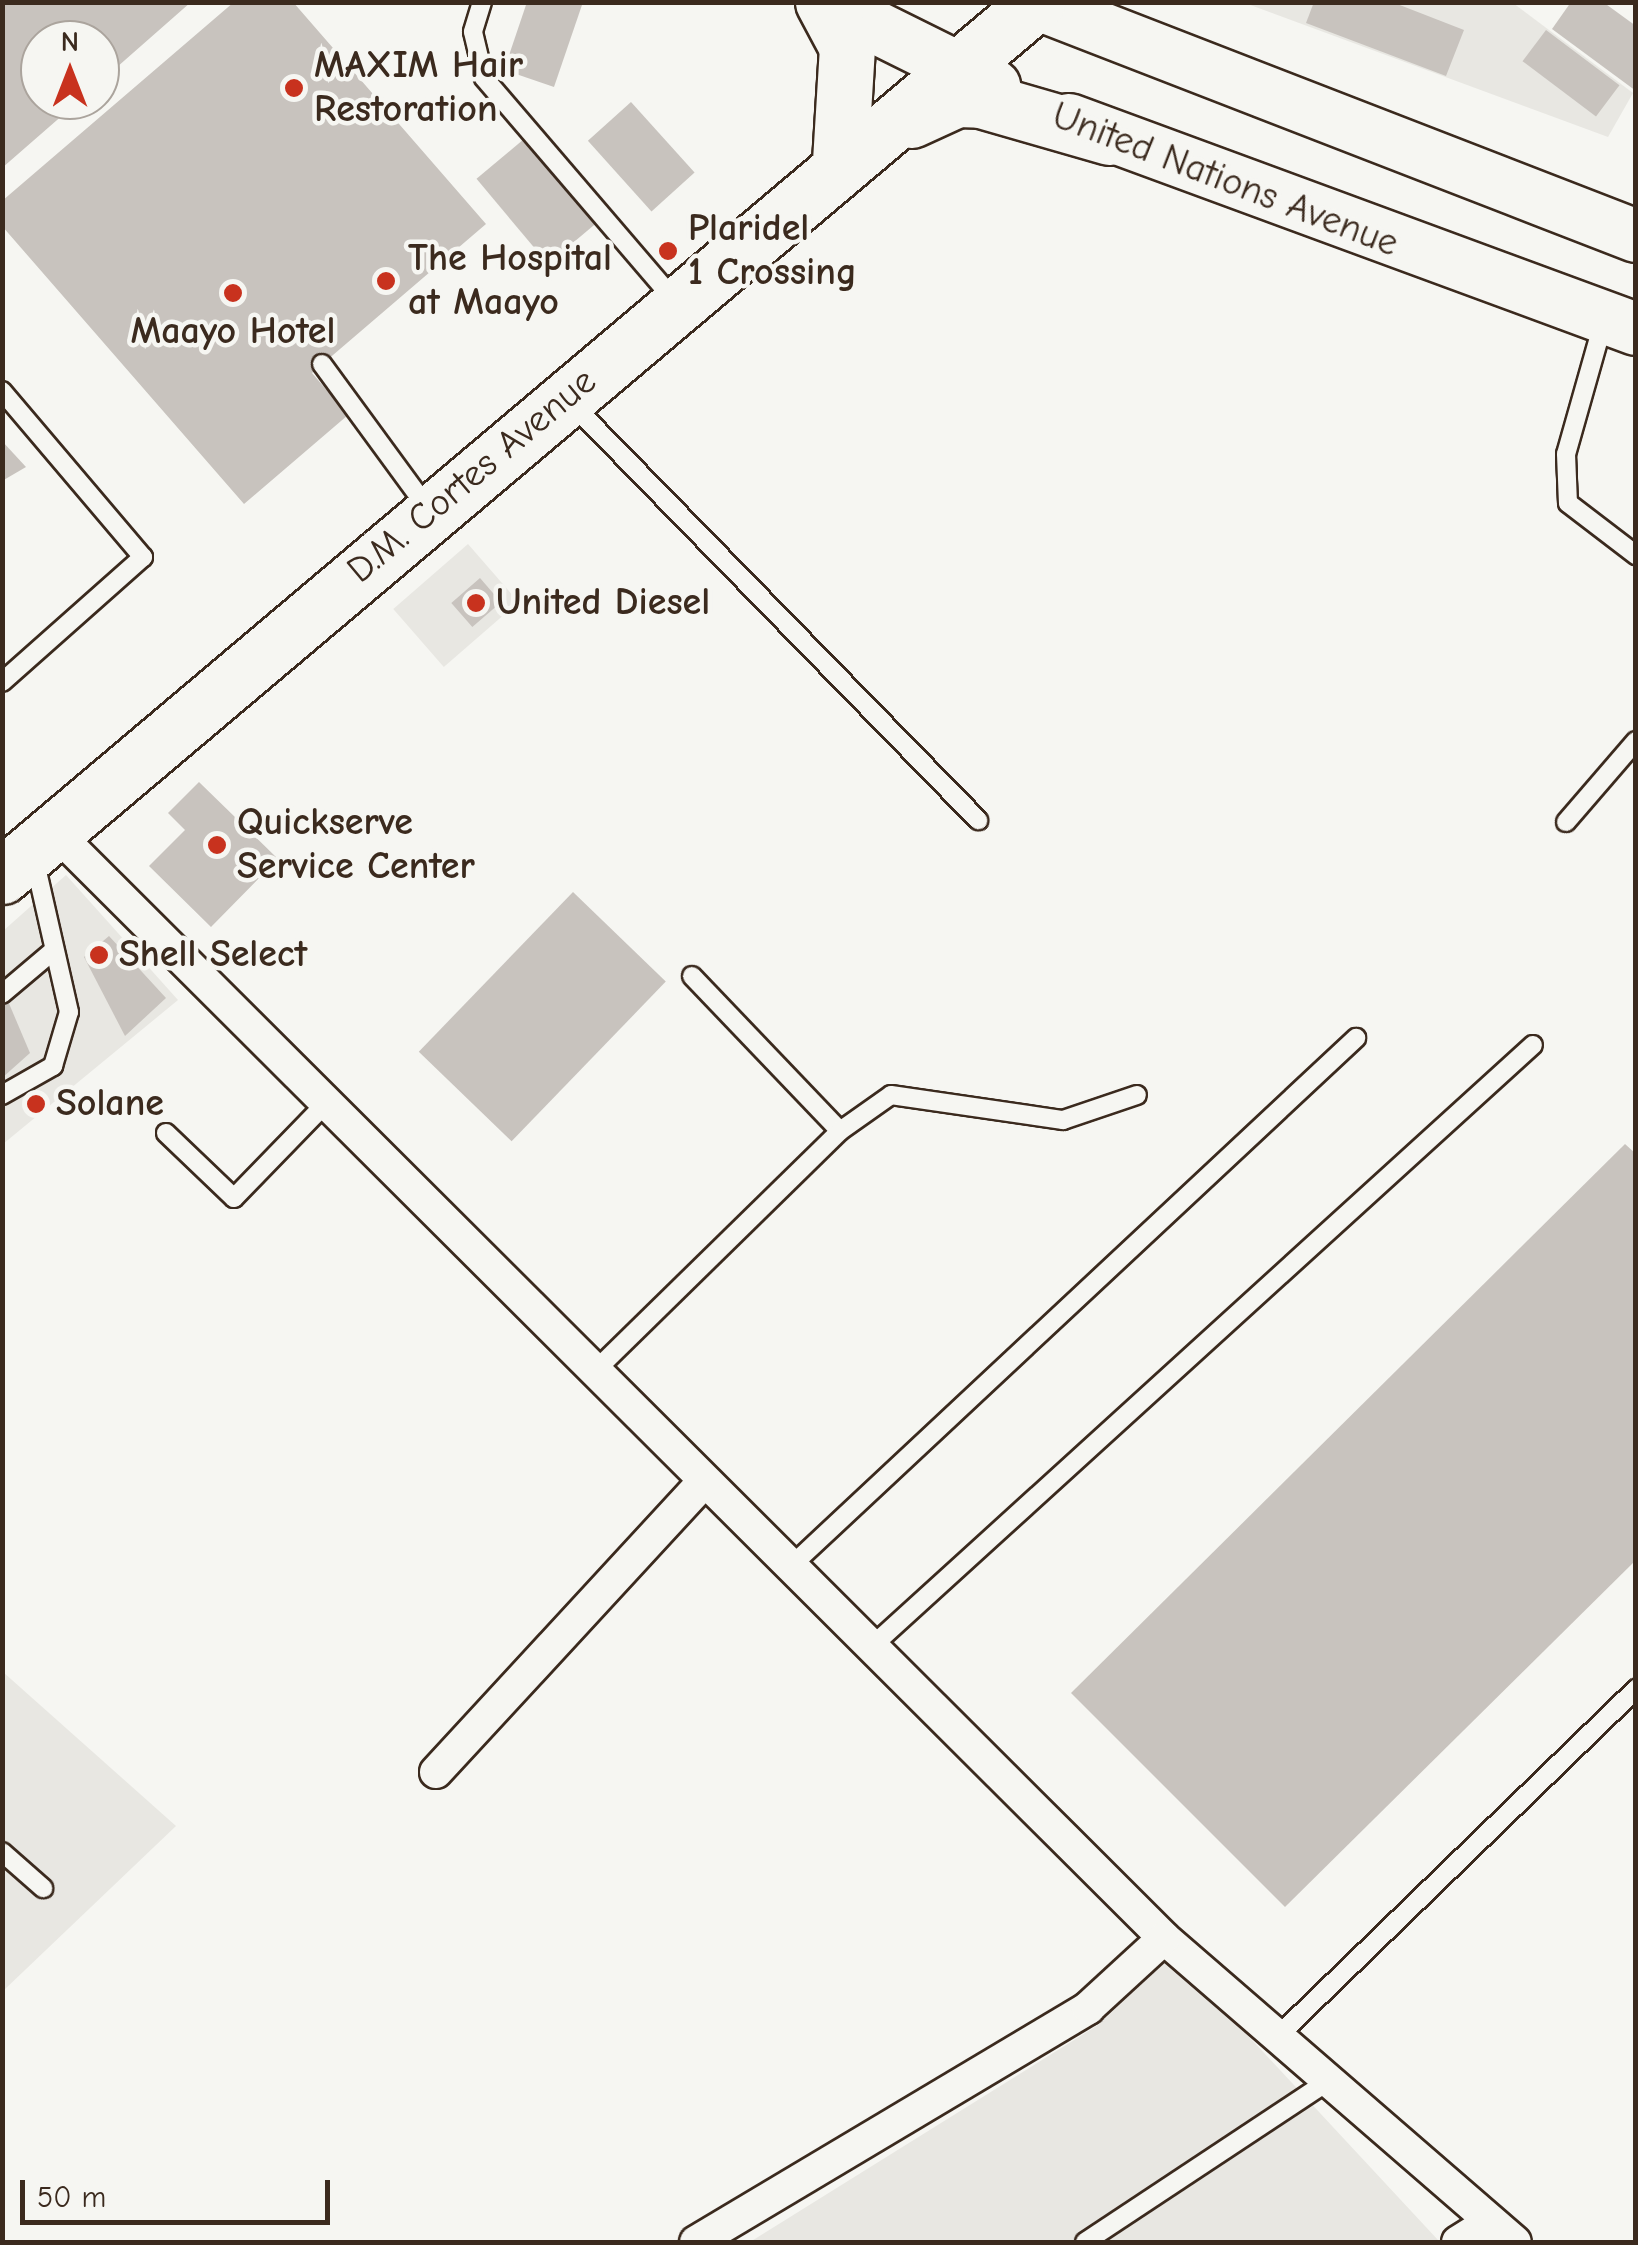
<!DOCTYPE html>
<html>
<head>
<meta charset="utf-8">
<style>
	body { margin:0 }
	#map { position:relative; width:1638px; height:2245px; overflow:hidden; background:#f6f6f2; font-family:"Comic Neue",sans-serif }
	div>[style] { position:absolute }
	.built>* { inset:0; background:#e8e7e2; transform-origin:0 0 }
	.building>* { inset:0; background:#c8c3be; transform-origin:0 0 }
	.roads { filter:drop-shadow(2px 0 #3b2a1e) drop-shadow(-2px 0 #3b2a1e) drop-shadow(0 2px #3b2a1e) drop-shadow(0 -2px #3b2a1e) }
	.service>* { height:18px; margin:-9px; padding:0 9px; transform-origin:9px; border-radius:9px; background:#f6f6f2 }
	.minor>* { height:32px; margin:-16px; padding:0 16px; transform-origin:16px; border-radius:16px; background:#f6f6f2 }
	.primary>* { height:52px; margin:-26px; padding:0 26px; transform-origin:26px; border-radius:26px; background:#f6f6f2 }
	.trunk>* { height:55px; margin:-27.5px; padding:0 27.5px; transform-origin:27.5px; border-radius:27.5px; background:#f6f6f2 }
	.dots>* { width:28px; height:28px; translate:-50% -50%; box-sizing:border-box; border:5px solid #f6f6f2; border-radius:50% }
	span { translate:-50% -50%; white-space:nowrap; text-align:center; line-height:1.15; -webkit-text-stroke:9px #f6f6f2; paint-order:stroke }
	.poi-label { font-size:38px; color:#3b2a1e; font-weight:700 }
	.left { translate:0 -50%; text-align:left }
	.street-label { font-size:38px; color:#3b2a1e }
	.frame { position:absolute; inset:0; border:5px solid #3b2a1e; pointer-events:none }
	.north { position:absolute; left:20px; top:20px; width:100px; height:100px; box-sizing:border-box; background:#f6f6f2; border:2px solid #aba49d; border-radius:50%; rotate:0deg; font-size:28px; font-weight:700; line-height:40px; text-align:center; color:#3b2a1e }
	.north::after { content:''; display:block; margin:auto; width:35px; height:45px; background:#c8321e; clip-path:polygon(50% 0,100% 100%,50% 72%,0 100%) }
	.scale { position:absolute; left:20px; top:2180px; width:310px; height:45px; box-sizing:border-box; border:5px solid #3b2a1e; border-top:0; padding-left:12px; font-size:30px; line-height:35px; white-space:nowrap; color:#3b2a1e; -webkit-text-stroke:8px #f6f6f2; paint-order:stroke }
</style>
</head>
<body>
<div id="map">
	<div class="built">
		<div style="clip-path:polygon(1245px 3px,1513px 3px,1633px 93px,1608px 137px)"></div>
		<div style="left:468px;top:544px;width:77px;height:99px;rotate:49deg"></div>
		<div style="clip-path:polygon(66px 875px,178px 1000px,3px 1144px,3px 931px)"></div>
		<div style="clip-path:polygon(3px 1672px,176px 1826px,3px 1991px)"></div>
		<div style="clip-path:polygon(1173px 1955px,1438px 2240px,750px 2242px,1098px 2025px)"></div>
	</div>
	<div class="building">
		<div style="clip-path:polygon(2px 2px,191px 2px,100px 82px,100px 40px,40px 40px,40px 100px,80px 100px,2px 168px)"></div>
		<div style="clip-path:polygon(234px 2px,293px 2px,486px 224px,312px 373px,348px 415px,244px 504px,2px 226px,2px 201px)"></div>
		<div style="clip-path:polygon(527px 2px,583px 2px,554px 87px,504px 70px)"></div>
		<div style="clip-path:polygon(1314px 2px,1392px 2px,1464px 30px,1446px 76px,1306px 23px)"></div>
		<div style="clip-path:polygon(1571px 2px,1603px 2px,1636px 26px,1636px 91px,1552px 29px)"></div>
		<div style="left:1546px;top:30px;width:92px;height:39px;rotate:37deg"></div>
		<div style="left:631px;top:102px;width:95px;height:58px;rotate:48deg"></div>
		<div style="left:524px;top:139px;width:111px;height:62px;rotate:50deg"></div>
		<div style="clip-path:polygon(2px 441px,26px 467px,2px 481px)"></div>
		<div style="left:480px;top:578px;width:32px;height:38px;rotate:49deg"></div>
		<div style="clip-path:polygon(199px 782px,278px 859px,211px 927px,149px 866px,185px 830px,168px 813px)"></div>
		<div style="left:573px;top:892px;width:129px;height:222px;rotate:44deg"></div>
		<div style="clip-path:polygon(109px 936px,166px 998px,125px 1036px,84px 957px)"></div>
		<div style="clip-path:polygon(2px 987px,30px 1053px,2px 1078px)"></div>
		<div style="clip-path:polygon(1625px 1144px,1636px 1154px,1636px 1560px,1285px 1907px,1071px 1693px)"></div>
	</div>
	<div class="roads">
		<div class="service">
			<div style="left:482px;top:2px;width:31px;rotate:107deg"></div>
			<div style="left:473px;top:32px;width:47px;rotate:76.6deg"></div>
			<div style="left:484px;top:78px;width:295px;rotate:49.4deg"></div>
			<div style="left:1604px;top:320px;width:139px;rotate:105.8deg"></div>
			<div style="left:1566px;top:454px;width:49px;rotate:87.7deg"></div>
			<div style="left:1568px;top:503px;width:86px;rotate:37.4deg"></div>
			<div style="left:322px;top:364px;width:180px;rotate:53.8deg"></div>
			<div style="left:2px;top:391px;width:218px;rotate:49.7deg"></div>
			<div style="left:143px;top:557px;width:188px;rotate:138.4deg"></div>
			<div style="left:569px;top:401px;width:586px;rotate:45.69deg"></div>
			<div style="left:1566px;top:822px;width:107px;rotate:-49.2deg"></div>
			<div style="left:692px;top:976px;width:214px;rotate:46.3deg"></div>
			<div style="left:2px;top:994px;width:68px;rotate:-40.2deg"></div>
			<div style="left:2px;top:1095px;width:59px;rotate:-29.6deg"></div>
			<div style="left:53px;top:1066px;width:56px;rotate:-73.5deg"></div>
			<div style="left:69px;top:1012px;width:158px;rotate:-102.8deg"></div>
			<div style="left:166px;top:1133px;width:94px;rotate:43.7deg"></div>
			<div style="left:234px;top:1198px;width:139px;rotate:-45.9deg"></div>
			<div style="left:596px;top:1370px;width:342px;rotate:-44.4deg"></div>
			<div style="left:840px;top:1131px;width:62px;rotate:-35.2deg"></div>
			<div style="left:891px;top:1095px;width:174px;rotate:8.3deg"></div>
			<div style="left:1063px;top:1120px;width:78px;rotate:-18.7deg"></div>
			<div style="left:790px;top:1567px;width:775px;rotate:-43.06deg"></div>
			<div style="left:870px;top:1648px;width:896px;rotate:-42.29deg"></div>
			<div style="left:2px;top:1852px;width:55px;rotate:41.3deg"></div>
			<div style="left:1278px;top:2036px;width:499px;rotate:-44.1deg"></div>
			<div style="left:1085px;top:2242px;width:287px;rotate:-33.5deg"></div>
		</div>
		<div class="minor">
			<div style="left:55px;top:832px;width:1566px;rotate:44.92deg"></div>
			<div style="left:1164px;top:1938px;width:464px;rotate:40.9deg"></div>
			<div style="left:436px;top:1772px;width:395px;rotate:-47.3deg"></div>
			<div style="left:696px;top:2242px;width:457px;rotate:-30.8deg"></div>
			<div style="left:1088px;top:2008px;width:103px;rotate:-42.6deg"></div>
			<div style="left:1458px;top:2242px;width:34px;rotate:-32deg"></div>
		</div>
		<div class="primary">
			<div style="left:825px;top:2px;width:189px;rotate:26.4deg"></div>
			<div style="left:1033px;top:2px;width:647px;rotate:21.21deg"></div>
			<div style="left:1069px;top:120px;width:604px;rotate:20.23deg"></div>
		</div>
		<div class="trunk">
			<div style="left:823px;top:2px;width:51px;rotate:61.9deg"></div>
			<div style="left:847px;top:47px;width:116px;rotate:93.5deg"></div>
			<div style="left:911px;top:120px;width:51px;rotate:-24.5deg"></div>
			<div style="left:957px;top:99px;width:24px;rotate:2deg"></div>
			<div style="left:981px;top:100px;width:133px;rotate:16.1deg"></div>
			<div style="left:2px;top:876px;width:1355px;rotate:-40.18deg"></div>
		</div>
	</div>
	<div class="dots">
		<div style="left:294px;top:88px;background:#c8321e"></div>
		<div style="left:668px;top:251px;background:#c8321e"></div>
		<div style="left:386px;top:281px;background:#c8321e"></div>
		<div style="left:233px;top:293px;background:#c8321e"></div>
		<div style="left:476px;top:603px;background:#c8321e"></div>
		<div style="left:217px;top:845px;background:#c8321e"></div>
		<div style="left:99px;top:955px;background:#c8321e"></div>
		<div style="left:36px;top:1104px;background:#c8321e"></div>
	</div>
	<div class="poi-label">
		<span class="left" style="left:314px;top:88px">MAXIM Hair<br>Restoration</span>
		<span class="left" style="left:688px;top:251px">Plaridel<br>1 Crossing</span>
		<span class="left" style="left:408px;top:281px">The Hospital<br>at Maayo</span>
		<span style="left:233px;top:332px">Maayo Hotel</span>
		<span class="left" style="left:496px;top:603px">United Diesel</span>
		<span class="left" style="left:237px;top:845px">Quickserve<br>Service Center</span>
		<span class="left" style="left:119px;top:955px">Shell Select</span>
		<span class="left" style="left:56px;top:1104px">Solane</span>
	</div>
	<div class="street-label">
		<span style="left:1225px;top:180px;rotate:21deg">United Nations Avenue</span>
		<span style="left:472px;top:476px;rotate:-40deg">D.M. Cortes Avenue</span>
	</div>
	<div class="frame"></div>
	<div class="north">N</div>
	<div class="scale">50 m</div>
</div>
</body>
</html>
